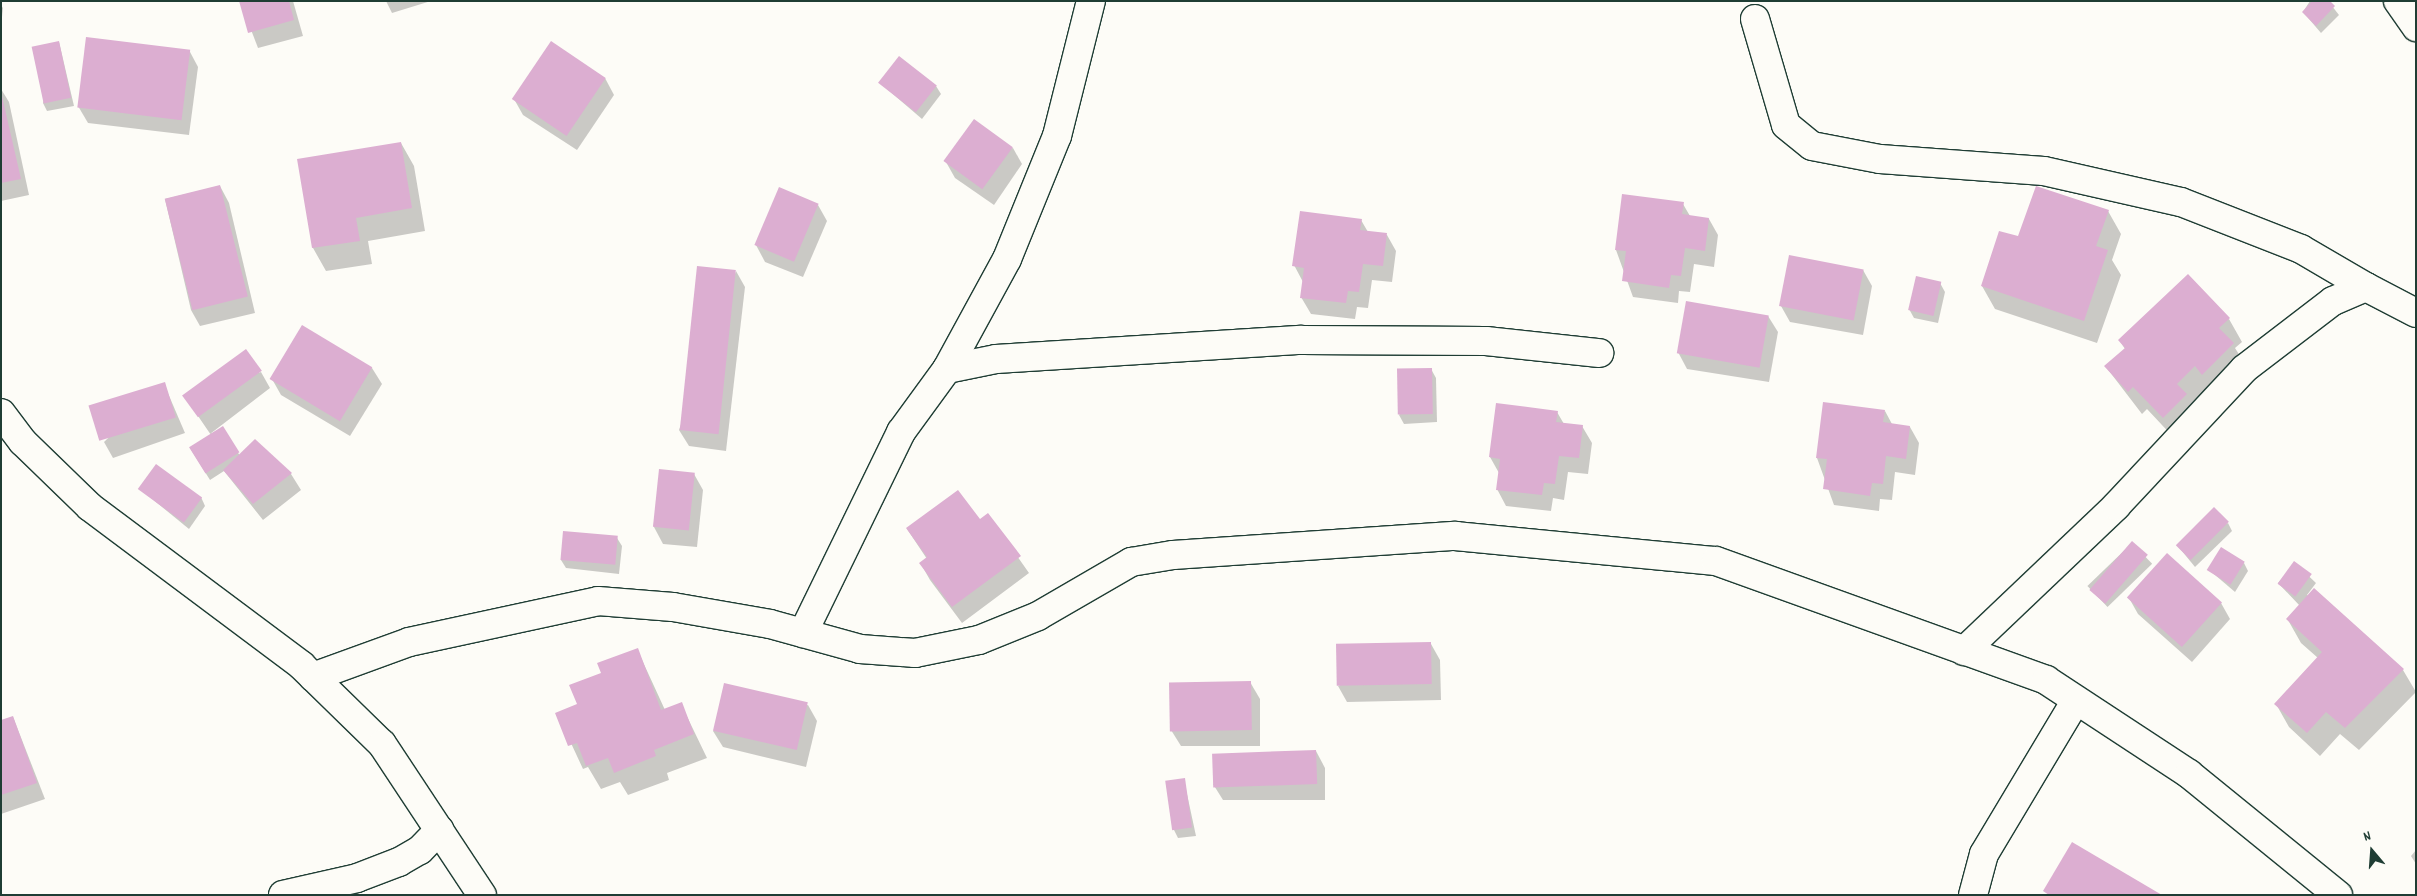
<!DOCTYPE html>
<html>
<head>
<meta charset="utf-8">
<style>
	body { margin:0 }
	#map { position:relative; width:2417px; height:896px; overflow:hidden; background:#fdfcf7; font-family:Dekko,sans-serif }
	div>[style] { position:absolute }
	.shadow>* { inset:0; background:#0003; transform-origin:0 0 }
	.building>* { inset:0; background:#dcaed1; transform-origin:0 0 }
	.roads { filter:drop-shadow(1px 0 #1f3d34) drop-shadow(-1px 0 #1f3d34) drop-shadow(0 1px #1f3d34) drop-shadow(0 -1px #1f3d34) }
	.minor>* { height:28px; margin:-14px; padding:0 14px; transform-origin:14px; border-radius:14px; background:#fdfcf7 }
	span { translate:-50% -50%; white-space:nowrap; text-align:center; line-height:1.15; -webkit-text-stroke:4px #fdfcf7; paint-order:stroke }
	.frame { position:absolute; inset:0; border:2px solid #1f3d34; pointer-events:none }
	.north { position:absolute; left:2347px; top:826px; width:50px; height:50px; -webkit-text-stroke:4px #fdfcf7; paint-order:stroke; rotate:342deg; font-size:14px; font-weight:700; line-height:20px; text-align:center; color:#1f3d34 }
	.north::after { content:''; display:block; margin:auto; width:18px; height:22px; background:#1f3d34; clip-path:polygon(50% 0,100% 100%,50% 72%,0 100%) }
</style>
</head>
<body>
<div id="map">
	<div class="shadow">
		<div style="clip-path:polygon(240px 1px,293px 1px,303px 36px,258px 48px)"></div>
		<div style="clip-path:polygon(386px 1px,431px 1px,392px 13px)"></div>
		<div style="clip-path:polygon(2310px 1px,2328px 1px,2339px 15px,2321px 33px,2303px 12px)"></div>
		<div style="clip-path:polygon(1px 5px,3px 8px,1px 26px)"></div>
		<div style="clip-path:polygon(59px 42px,74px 106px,47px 111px,43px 103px)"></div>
		<div style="clip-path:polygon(189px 50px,198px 67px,189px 135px,88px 123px,78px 106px)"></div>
		<div style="clip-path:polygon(605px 78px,614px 95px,577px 150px,523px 115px,514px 99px)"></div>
		<div style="clip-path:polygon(880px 83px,936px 86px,941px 94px,922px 119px)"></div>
		<div style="clip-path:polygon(1px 89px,9px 102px,29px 195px,1px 201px)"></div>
		<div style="clip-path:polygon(401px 143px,414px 166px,425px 231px,368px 241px,372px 264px,326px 271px,313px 248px,299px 160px)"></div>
		<div style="clip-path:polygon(1013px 148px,1022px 164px,994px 205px,955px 178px,946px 162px)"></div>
		<div style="clip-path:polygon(220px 186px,229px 203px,255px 313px,200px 326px,191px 310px,165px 199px)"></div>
		<div style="clip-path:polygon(1683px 204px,1690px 216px,1709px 219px,1718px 235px,1714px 267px,1694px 264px,1690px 292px,1679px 291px,1678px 303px,1633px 297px,1616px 250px)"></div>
		<div style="clip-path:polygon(818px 205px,827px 221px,803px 277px,765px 262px,756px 245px)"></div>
		<div style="clip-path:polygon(2108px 211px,2121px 234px,2112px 260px,2121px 275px,2097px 343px,1995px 309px,1982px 286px,2019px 238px)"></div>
		<div style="clip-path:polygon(1361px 220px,1368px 232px,1387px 235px,1396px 251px,1392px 282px,1372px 280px,1368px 308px,1357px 307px,1355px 319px,1311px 314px,1301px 297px,1303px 282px,1294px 265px)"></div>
		<div style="clip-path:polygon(1863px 270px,1872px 286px,1863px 335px,1790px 322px,1781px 306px)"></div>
		<div style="clip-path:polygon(736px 271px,745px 287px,726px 451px,689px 446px,679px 430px)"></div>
		<div style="clip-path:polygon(1940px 283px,1945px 292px,1938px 323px,1914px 318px,1909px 309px)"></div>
		<div style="clip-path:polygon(1768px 316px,1778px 332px,1769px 382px,1687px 369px,1678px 352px)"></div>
		<div style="clip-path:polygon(2229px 319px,2242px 342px,2235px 348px,2247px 367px,2176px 440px,2147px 409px,2142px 414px,2106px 367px,2125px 349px,2120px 341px)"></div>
		<div style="clip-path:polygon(372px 368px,382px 384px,350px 436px,281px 395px,272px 379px)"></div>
		<div style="clip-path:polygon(1431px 369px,1436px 378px,1437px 422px,1404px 424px,1399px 415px)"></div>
		<div style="clip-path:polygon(261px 372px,270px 388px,210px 434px,223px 428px,240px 456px,255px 441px,291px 474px,301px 490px,263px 520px,224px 471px,210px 480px,190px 448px,211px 435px,185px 397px)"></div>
		<div style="clip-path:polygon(164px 384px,185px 433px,113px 458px,104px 442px)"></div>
		<div style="clip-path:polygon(1885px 411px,1892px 424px,1910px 427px,1919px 443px,1915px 475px,1895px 472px,1892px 500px,1880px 499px,1879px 511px,1834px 505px,1817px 458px)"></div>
		<div style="clip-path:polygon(1557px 412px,1564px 424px,1582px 426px,1592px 443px,1588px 474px,1568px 472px,1564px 500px,1553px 498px,1551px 511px,1506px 506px,1497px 489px,1499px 473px,1490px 457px)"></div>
		<div style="clip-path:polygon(660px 471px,694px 474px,703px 490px,697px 547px,663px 544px,654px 527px)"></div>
		<div style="clip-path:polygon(140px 489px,201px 497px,205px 506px,189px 529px)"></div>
		<div style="clip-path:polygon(988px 515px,1029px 573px,962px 623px,930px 580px,921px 564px,927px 559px,907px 529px,979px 521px)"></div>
		<div style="clip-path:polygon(2228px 523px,2232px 531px,2195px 567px,2177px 545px)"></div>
		<div style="clip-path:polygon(564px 532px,617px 538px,622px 546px,619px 574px,566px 568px,561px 560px)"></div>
		<div style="left:2132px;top:543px;width:29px;height:62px;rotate:46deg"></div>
		<div style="clip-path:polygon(2244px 563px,2248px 571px,2235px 592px,2208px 569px)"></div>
		<div style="clip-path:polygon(2295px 563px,2316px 583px,2307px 595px,2403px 670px,2416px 692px,2359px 750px,2340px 734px,2320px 756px,2289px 727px,2276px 704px,2318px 658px,2301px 643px,2288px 620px,2300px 606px,2278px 583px)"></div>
		<div style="clip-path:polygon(2129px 598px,2221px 603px,2230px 619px,2192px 662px,2138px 614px)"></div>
		<div style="clip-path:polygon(1431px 644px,1440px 660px,1441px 700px,1347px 702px,1338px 686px)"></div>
		<div style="clip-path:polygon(637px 649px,665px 710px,681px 704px,707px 758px,667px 773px,669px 780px,628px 795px,620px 782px,601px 789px,588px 767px,583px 769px,557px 713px,579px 705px,603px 673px)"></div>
		<div style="clip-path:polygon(1250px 682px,1260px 699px,1260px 746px,1181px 746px,1171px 730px)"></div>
		<div style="clip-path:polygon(808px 705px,817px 721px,806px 767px,723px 747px,713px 731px)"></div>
		<div style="clip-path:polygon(13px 717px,45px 799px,1px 814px,1px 721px)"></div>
		<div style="clip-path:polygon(1316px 751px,1325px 768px,1325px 800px,1223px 800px,1213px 784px)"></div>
		<div style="clip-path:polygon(1184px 780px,1196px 836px,1178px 838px,1174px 830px)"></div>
		<div style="clip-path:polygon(2416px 850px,2416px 864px,2411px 856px)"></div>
	</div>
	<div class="building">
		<div style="clip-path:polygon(239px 1px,289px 1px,294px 20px,248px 33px)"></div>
		<div style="clip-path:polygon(2312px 1px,2330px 1px,2335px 6px,2316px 26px,2302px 12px)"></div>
		<div style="left:86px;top:37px;width:105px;height:71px;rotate:7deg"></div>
		<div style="left:59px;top:41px;width:58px;height:28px;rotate:78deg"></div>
		<div style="left:551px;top:41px;width:66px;height:70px;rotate:34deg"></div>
		<div style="left:899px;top:56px;width:48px;height:34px;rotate:38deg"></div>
		<div style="clip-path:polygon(1px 92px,21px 179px,1px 183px)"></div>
		<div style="left:974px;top:119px;width:48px;height:52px;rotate:36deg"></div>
		<div style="clip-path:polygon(401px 142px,412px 208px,356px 218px,360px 241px,312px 248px,297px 159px)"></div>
		<div style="left:220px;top:185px;width:115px;height:57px;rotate:76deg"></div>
		<div style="clip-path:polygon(2036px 186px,2109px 210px,2096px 246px,2108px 250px,2084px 321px,1981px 286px,1999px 231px,2018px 236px)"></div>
		<div style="left:779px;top:187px;width:43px;height:63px;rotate:23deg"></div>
		<div style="clip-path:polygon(1622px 194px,1684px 202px,1682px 214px,1709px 218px,1705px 251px,1685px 248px,1681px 276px,1671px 275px,1669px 288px,1622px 281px,1626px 251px,1615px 250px)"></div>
		<div style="clip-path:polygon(1300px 211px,1362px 219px,1360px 230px,1387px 233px,1383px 266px,1363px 264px,1359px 292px,1348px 291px,1346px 303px,1300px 298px,1304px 268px,1292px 266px)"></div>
		<div style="left:1789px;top:255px;width:76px;height:52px;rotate:11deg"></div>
		<div style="left:697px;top:266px;width:39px;height:165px;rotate:6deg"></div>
		<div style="clip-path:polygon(2188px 274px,2230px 318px,2219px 328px,2234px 343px,2202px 375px,2195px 366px,2177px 384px,2187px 394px,2163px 418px,2133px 387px,2128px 392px,2104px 366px,2125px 348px,2118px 340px)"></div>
		<div style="left:1916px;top:276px;width:26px;height:35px;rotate:13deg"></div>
		<div style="left:1686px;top:301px;width:84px;height:53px;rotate:10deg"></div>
		<div style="left:302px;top:325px;width:82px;height:63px;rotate:31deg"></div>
		<div style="left:246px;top:349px;width:27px;height:79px;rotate:54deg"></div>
		<div style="left:1432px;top:368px;width:46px;height:35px;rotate:89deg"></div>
		<div style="left:165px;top:382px;width:37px;height:80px;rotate:73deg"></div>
		<div style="clip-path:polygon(1823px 402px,1885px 410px,1883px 422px,1910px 426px,1906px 459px,1886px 456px,1883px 484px,1872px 483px,1870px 496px,1823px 489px,1827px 459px,1816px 458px)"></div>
		<div style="clip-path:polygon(1496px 403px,1558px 411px,1556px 422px,1583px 425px,1579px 458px,1559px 456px,1555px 484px,1544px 483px,1542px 495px,1496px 490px,1500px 459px,1489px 457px)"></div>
		<div style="left:223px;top:426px;width:31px;height:40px;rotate:58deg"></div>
		<div style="clip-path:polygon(255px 439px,292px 473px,253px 504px,223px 470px)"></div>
		<div style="left:156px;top:464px;width:57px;height:31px;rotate:36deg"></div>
		<div style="left:659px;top:469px;width:36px;height:58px;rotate:6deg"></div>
		<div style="clip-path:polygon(958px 490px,980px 519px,988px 513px,1021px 556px,952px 607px,919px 563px,927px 557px,906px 528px)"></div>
		<div style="left:2214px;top:507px;width:21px;height:54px;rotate:45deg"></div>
		<div style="left:563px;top:531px;width:55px;height:29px;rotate:5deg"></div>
		<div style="left:2132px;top:541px;width:21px;height:65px;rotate:41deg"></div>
		<div style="left:2221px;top:547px;width:28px;height:27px;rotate:32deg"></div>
		<div style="left:2167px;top:553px;width:74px;height:60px;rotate:42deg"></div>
		<div style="left:2294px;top:561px;width:22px;height:28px;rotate:36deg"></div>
		<div style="clip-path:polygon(2314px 588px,2404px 669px,2345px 728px,2326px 712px,2307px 733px,2274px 704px,2322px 652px,2286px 619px)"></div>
		<div style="left:1431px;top:642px;width:42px;height:95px;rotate:89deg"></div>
		<div style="clip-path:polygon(638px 648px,661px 710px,682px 702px,694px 734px,654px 750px,656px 756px,614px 773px,608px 758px,586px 766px,577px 743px,568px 746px,555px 713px,577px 704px,569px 685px,601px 673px,597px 663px)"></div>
		<div style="left:1251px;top:681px;width:49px;height:82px;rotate:89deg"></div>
		<div style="left:724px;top:683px;width:86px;height:49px;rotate:13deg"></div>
		<div style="clip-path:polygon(13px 716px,37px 783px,1px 795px,1px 720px)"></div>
		<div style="left:1316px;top:750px;width:34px;height:104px;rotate:88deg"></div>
		<div style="left:1185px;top:778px;width:50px;height:20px;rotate:82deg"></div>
		<div style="clip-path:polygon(2072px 842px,2162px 895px,2049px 895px,2043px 891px)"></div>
	</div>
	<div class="roads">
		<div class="minor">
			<div style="left:2398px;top:1px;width:32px;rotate:55deg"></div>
			<div style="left:1755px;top:19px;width:110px;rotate:73.7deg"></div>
			<div style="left:1786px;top:125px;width:33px;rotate:39deg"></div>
			<div style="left:1812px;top:146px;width:69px;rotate:10.8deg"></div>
			<div style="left:1880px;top:159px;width:164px;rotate:4.2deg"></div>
			<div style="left:2044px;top:171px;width:140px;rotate:12.8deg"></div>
			<div style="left:2181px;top:202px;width:129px;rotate:21.4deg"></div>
			<div style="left:2301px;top:249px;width:75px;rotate:30.3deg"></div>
			<div style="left:947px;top:369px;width:50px;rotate:-11.5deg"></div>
			<div style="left:996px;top:359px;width:306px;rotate:-3.6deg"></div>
			<div style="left:1301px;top:340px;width:185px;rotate:0.3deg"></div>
			<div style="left:1486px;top:341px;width:114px;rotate:6.1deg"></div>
			<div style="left:1px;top:413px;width:36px;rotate:53deg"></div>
			<div style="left:23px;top:442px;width:93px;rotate:44.1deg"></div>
			<div style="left:90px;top:507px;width:264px;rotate:36.8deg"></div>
			<div style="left:301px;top:665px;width:113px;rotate:44.3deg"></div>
			<div style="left:382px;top:744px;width:181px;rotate:56.5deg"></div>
			<div style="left:803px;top:633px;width:224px;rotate:-64deg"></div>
			<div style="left:901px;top:432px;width:78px;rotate:-53.9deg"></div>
			<div style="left:947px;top:369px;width:125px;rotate:-61.4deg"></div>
			<div style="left:1007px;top:259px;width:133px;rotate:-67.9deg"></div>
			<div style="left:1057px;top:136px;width:139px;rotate:-75.9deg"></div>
			<div style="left:1964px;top:651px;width:210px;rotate:-43.6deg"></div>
			<div style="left:2116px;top:506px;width:187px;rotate:-46.9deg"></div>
			<div style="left:2244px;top:369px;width:112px;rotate:-37.4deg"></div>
			<div style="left:2333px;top:301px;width:36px;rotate:-23deg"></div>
			<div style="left:2366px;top:287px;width:56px;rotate:27.5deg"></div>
			<div style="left:313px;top:677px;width:102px;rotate:-20deg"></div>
			<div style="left:409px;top:642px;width:193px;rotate:-12.2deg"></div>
			<div style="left:598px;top:601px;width:75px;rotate:4.6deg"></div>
			<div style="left:673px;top:607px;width:98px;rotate:9.9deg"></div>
			<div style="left:770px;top:624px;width:93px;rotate:15.5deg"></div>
			<div style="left:860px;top:649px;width:55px;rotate:4.2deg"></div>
			<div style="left:915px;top:653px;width:65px;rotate:-11.5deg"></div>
			<div style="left:979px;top:640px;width:64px;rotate:-22.1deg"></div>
			<div style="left:1038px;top:616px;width:108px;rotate:-30.1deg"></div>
			<div style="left:1131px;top:562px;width:43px;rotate:-9.5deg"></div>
			<div style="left:1173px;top:555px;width:283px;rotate:-3.9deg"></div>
			<div style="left:1455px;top:536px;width:262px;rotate:5.5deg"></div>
			<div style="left:1716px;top:561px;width:351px;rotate:19.8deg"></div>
			<div style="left:2046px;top:680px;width:171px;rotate:33.3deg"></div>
			<div style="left:2189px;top:774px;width:192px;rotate:39.1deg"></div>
			<div style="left:283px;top:895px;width:76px;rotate:-12.9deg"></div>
			<div style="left:357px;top:878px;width:45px;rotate:-20.9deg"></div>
			<div style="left:399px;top:862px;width:24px;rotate:-30deg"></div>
			<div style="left:420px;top:850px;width:28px;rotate:-46deg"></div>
			<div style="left:1973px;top:895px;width:42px;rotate:-75deg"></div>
			<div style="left:1984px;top:854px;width:179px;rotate:-59.1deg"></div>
		</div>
	</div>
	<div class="frame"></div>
	<div class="north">N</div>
</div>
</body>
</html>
